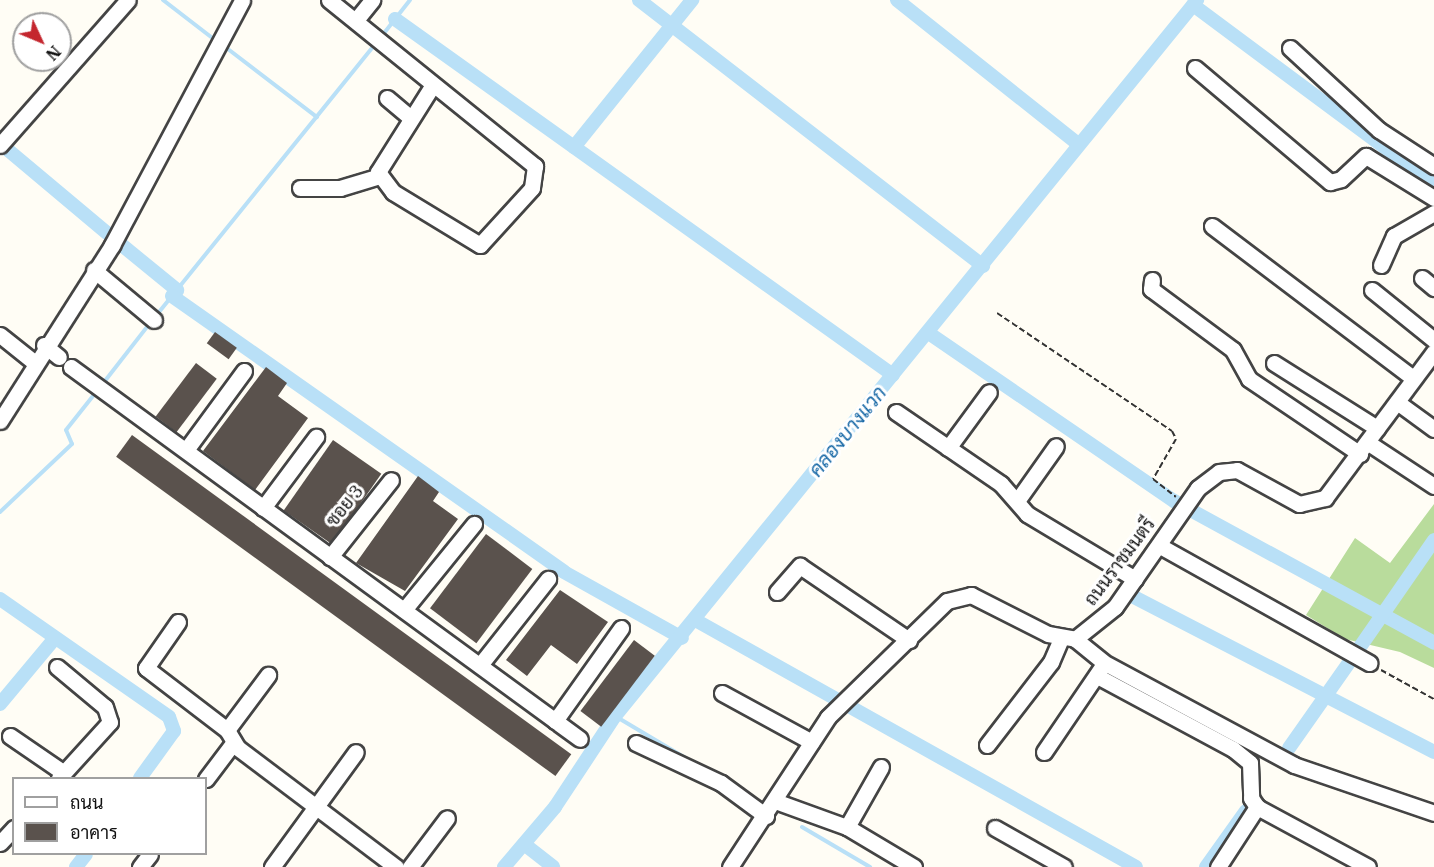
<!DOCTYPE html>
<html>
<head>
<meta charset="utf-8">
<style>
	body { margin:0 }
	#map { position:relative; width:1434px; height:867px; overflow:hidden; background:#fffdf5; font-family:"IBM Plex Serif",Sarabun,serif }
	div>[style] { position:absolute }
	.forest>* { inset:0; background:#b9dc9c }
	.stream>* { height:4px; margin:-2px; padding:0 2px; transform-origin:2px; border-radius:2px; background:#b9e0f7 }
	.canal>* { height:14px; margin:-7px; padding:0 7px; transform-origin:7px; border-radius:7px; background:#b9e0f7 }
	.building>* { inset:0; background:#5a524d; transform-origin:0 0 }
	.path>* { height:2px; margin-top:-1px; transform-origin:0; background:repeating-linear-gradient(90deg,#333 0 6px,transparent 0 9px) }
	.roads { filter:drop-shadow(2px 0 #444) drop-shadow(-2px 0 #444) drop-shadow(0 2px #444) drop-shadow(0 -2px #444) }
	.minor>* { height:15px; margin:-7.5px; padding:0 7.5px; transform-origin:7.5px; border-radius:7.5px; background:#fff }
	span { translate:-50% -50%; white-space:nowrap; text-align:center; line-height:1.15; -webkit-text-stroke:6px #fff; paint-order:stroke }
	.street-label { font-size:18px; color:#111 }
	.water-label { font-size:20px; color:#1768a6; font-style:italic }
	.legend { position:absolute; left:12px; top:777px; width:195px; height:78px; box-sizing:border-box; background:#fff; border:2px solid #a0a0a0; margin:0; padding:8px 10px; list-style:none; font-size:18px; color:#111 }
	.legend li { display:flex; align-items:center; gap:12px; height:30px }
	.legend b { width:30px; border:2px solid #a0a0a0 }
	.north { position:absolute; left:12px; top:12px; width:60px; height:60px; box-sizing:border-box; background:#fff; border:2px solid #a0a0a0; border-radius:50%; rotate:134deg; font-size:16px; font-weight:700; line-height:24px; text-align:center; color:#111 }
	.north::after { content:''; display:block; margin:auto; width:21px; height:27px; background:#c4262e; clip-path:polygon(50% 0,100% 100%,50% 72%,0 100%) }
</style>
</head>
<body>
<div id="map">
	<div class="forest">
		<div style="clip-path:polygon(1434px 504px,1434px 668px,1400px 652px,1345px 639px,1306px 615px,1355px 538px,1390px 563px)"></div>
	</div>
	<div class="stream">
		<div style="left:163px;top:0;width:66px;rotate:37.6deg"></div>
		<div style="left:381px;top:37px;width:47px;rotate:-51.9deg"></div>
		<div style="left:224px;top:46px;width:117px;rotate:37.4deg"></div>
		<div style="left:155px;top:317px;width:352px;rotate:-51.1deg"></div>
		<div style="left:101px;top:386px;width:80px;rotate:-52.1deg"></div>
		<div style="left:0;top:512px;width:99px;rotate:-43.4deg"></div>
		<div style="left:72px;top:444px;width:15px;rotate:-113deg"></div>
		<div style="left:66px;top:430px;width:50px;rotate:-51.5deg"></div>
		<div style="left:615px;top:716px;width:86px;rotate:30.7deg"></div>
		<div style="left:802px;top:827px;width:79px;rotate:30.5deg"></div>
	</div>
	<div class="canal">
		<div style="left:639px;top:0;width:435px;rotate:37.7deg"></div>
		<div style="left:897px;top:0;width:231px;rotate:38.5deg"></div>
		<div style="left:1193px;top:5px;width:300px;rotate:36.6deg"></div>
		<div style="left:395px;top:19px;width:612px;rotate:35.56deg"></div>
		<div style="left:574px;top:147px;width:189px;rotate:-51.2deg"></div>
		<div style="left:8px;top:150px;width:129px;rotate:40deg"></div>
		<div style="left:123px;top:246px;width:70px;rotate:39.2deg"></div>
		<div style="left:172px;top:296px;width:479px;rotate:35.1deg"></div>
		<div style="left:564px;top:572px;width:135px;rotate:29.2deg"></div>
		<div style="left:930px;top:334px;width:296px;rotate:34.4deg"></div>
		<div style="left:1174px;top:501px;width:296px;rotate:28.6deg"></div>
		<div style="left:1132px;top:596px;width:340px;rotate:27.3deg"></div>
		<div style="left:0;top:599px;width:206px;rotate:34.9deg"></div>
		<div style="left:169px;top:717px;width:15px;rotate:70deg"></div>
		<div style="left:174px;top:731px;width:58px;rotate:125.9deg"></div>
		<div style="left:697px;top:621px;width:503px;rotate:29.26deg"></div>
		<div style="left:1360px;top:647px;width:130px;rotate:-55.3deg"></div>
		<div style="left:0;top:704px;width:86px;rotate:-50.2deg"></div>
		<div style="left:1289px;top:748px;width:103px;rotate:-54.9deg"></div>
		<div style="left:524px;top:844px;width:37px;rotate:38deg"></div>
		<div style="left:76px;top:867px;width:16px;rotate:-52deg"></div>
		<div style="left:504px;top:867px;width:79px;rotate:-49.6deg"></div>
		<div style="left:555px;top:807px;width:109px;rotate:-56.6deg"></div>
		<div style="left:615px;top:716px;width:923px;rotate:-50.89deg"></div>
		<div style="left:1206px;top:867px;width:69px;rotate:-54.5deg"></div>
	</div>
	<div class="building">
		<div style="left:215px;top:332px;width:27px;height:14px;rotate:36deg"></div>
		<div style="left:196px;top:363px;width:26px;height:67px;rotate:37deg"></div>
		<div style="clip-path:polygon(266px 367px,287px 383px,278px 396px,308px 418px,255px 490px,203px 451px)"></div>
		<div style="left:132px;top:435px;width:543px;height:27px;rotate:36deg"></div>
		<div style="left:333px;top:440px;width:59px;height:86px;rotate:35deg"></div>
		<div style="clip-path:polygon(418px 476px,439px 492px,433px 501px,458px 519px,405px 591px,356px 563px)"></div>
		<div style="left:486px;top:534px;width:58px;height:93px;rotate:37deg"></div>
		<div style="clip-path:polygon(560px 590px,608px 622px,577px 664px,551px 645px,527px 676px,506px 660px)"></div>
		<div style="left:634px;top:640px;width:26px;height:89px;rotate:37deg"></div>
	</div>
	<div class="path">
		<div style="left:997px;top:313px;width:211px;rotate:34deg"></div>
		<div style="left:1172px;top:431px;width:9px;rotate:63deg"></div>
		<div style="left:1176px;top:439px;width:46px;rotate:119.9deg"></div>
		<div style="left:1153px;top:479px;width:29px;rotate:38deg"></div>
		<div style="left:1381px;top:670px;width:60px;rotate:28.7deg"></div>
	</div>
	<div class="roads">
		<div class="minor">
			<div style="left:329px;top:0;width:265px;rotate:38.9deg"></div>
			<div style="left:535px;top:166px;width:22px;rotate:98deg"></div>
			<div style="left:532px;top:188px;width:77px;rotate:132.4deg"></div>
			<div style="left:480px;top:245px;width:102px;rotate:-148.7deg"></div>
			<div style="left:393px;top:192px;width:25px;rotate:-127deg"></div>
			<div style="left:378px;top:172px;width:99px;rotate:-57.8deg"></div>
			<div style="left:356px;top:20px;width:26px;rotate:-51deg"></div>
			<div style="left:1290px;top:48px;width:121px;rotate:42.7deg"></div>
			<div style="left:1379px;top:130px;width:66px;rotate:33.2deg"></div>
			<div style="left:1195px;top:68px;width:177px;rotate:40.2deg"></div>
			<div style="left:1330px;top:182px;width:11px;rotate:-15deg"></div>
			<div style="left:1341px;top:179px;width:34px;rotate:-43deg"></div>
			<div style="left:1366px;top:156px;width:80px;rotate:31.7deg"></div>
			<div style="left:387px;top:98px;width:31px;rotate:40deg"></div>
			<div style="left:0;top:145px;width:193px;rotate:-48.6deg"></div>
			<div style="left:300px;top:188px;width:40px"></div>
			<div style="left:340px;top:188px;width:42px;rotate:-16.7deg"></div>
			<div style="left:1212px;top:226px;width:252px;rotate:37.1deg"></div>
			<div style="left:1381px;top:265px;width:32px;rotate:-66deg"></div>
			<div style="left:1394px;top:236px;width:46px;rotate:-29.9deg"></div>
			<div style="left:94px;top:270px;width:78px;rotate:39.8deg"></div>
			<div style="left:1422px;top:278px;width:16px;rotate:40deg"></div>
			<div style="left:1152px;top:280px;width:9px;rotate:96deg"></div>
			<div style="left:1151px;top:289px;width:102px;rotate:36.6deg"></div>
			<div style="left:1233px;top:350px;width:33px;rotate:61deg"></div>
			<div style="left:1249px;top:379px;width:134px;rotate:34deg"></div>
			<div style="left:1372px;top:290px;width:80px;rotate:38.9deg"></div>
			<div style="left:0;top:335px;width:43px;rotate:38.5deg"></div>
			<div style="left:44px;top:345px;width:19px;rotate:39deg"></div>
			<div style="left:1274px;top:363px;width:122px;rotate:32.3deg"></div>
			<div style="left:71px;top:367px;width:630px;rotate:36.16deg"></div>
			<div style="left:1397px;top:402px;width:46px;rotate:36.1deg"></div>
			<div style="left:896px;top:412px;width:127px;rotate:34.4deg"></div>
			<div style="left:1001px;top:484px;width:40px;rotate:49deg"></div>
			<div style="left:1027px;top:514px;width:126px;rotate:31deg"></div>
			<div style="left:0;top:421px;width:209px;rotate:-57.5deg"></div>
			<div style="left:112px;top:245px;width:277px;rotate:-62deg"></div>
			<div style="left:1367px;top:442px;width:80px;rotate:33.3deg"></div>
			<div style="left:948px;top:448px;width:69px;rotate:-53.8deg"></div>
			<div style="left:186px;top:450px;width:98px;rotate:-53.7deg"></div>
			<div style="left:1017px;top:501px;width:67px;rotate:-54.7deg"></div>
			<div style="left:263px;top:508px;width:89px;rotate:-53.3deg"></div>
			<div style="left:1160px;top:546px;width:240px;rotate:29.2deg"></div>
			<div style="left:330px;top:557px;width:98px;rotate:-51.6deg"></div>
			<div style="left:777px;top:592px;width:35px;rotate:-49deg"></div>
			<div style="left:800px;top:566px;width:132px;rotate:34.2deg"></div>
			<div style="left:404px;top:610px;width:111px;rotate:-50.9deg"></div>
			<div style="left:178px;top:622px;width:56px;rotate:124.8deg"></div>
			<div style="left:146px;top:668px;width:102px;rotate:37.4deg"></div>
			<div style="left:227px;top:730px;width:21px;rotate:59deg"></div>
			<div style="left:238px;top:748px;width:198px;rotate:37deg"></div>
			<div style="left:1075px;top:639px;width:36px;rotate:39deg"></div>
			<div style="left:1103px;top:662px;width:217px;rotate:28.3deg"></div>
			<div style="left:1294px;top:765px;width:148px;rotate:18.9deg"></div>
			<div style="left:480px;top:665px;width:110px;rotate:-51.7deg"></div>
			<div style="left:57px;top:667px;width:62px;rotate:39.8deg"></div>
			<div style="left:105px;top:707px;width:16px;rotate:72deg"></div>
			<div style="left:110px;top:722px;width:76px;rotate:132.3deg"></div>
			<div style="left:1097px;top:676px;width:154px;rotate:28.2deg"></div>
			<div style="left:1233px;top:749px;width:22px;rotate:39deg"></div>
			<div style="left:1250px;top:763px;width:35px;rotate:88deg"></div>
			<div style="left:1251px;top:798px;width:11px;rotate:56deg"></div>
			<div style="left:1257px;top:807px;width:126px;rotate:28.4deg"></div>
			<div style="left:722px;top:693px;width:102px;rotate:28.6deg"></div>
			<div style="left:555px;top:721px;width:114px;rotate:-54.6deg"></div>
			<div style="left:227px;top:730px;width:69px;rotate:-53.3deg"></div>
			<div style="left:10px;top:736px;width:65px;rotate:34.4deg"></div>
			<div style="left:636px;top:743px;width:94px;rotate:25.2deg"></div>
			<div style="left:721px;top:783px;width:56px;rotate:36.3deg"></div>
			<div style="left:987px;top:745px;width:105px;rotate:-52.4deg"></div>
			<div style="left:1051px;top:662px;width:26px;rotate:-67deg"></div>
			<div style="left:1044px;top:752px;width:102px;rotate:-55.8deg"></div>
			<div style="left:206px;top:779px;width:46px;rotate:-52.9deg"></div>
			<div style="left:775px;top:801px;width:77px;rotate:19.9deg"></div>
			<div style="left:847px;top:827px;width:78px;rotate:30.8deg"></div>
			<div style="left:847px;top:827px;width:69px;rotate:-60.5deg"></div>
			<div style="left:995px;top:828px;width:79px;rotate:29.5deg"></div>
			<div style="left:0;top:843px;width:21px;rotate:-47deg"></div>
			<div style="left:140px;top:867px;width:16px;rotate:-52deg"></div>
			<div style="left:272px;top:867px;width:142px;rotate:-53.9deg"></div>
			<div style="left:410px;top:867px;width:61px;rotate:-52.9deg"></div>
			<div style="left:730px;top:867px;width:179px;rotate:-56.8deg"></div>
			<div style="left:828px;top:717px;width:166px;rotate:-44.3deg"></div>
			<div style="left:947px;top:601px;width:25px;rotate:-14deg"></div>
			<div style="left:971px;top:595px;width:86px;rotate:26.9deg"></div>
			<div style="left:1048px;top:634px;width:27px;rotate:10deg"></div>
			<div style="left:1075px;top:639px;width:51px;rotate:-38.7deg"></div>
			<div style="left:1115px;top:607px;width:145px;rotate:-55.1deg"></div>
			<div style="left:1198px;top:488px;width:26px;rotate:-37deg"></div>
			<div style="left:1219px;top:472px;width:18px;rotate:-6deg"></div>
			<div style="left:1237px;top:470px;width:71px;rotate:28.7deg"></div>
			<div style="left:1299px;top:504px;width:27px;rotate:-13deg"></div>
			<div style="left:1325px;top:498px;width:182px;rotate:-53.3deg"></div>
			<div style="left:1218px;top:867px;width:72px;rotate:-57deg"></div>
		</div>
	</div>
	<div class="street-label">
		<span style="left:345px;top:506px;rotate:-51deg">ซอย 3</span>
		<span style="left:1120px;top:562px;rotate:-53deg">ถนนราชมนตรี</span>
	</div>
	<div class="water-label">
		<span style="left:847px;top:431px;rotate:-51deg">คลองบางแวก</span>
	</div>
	<ul class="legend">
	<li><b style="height:8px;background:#fff"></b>ถนน</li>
	<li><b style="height:16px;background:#5a524d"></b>อาคาร</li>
	</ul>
	<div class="north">N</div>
</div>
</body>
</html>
